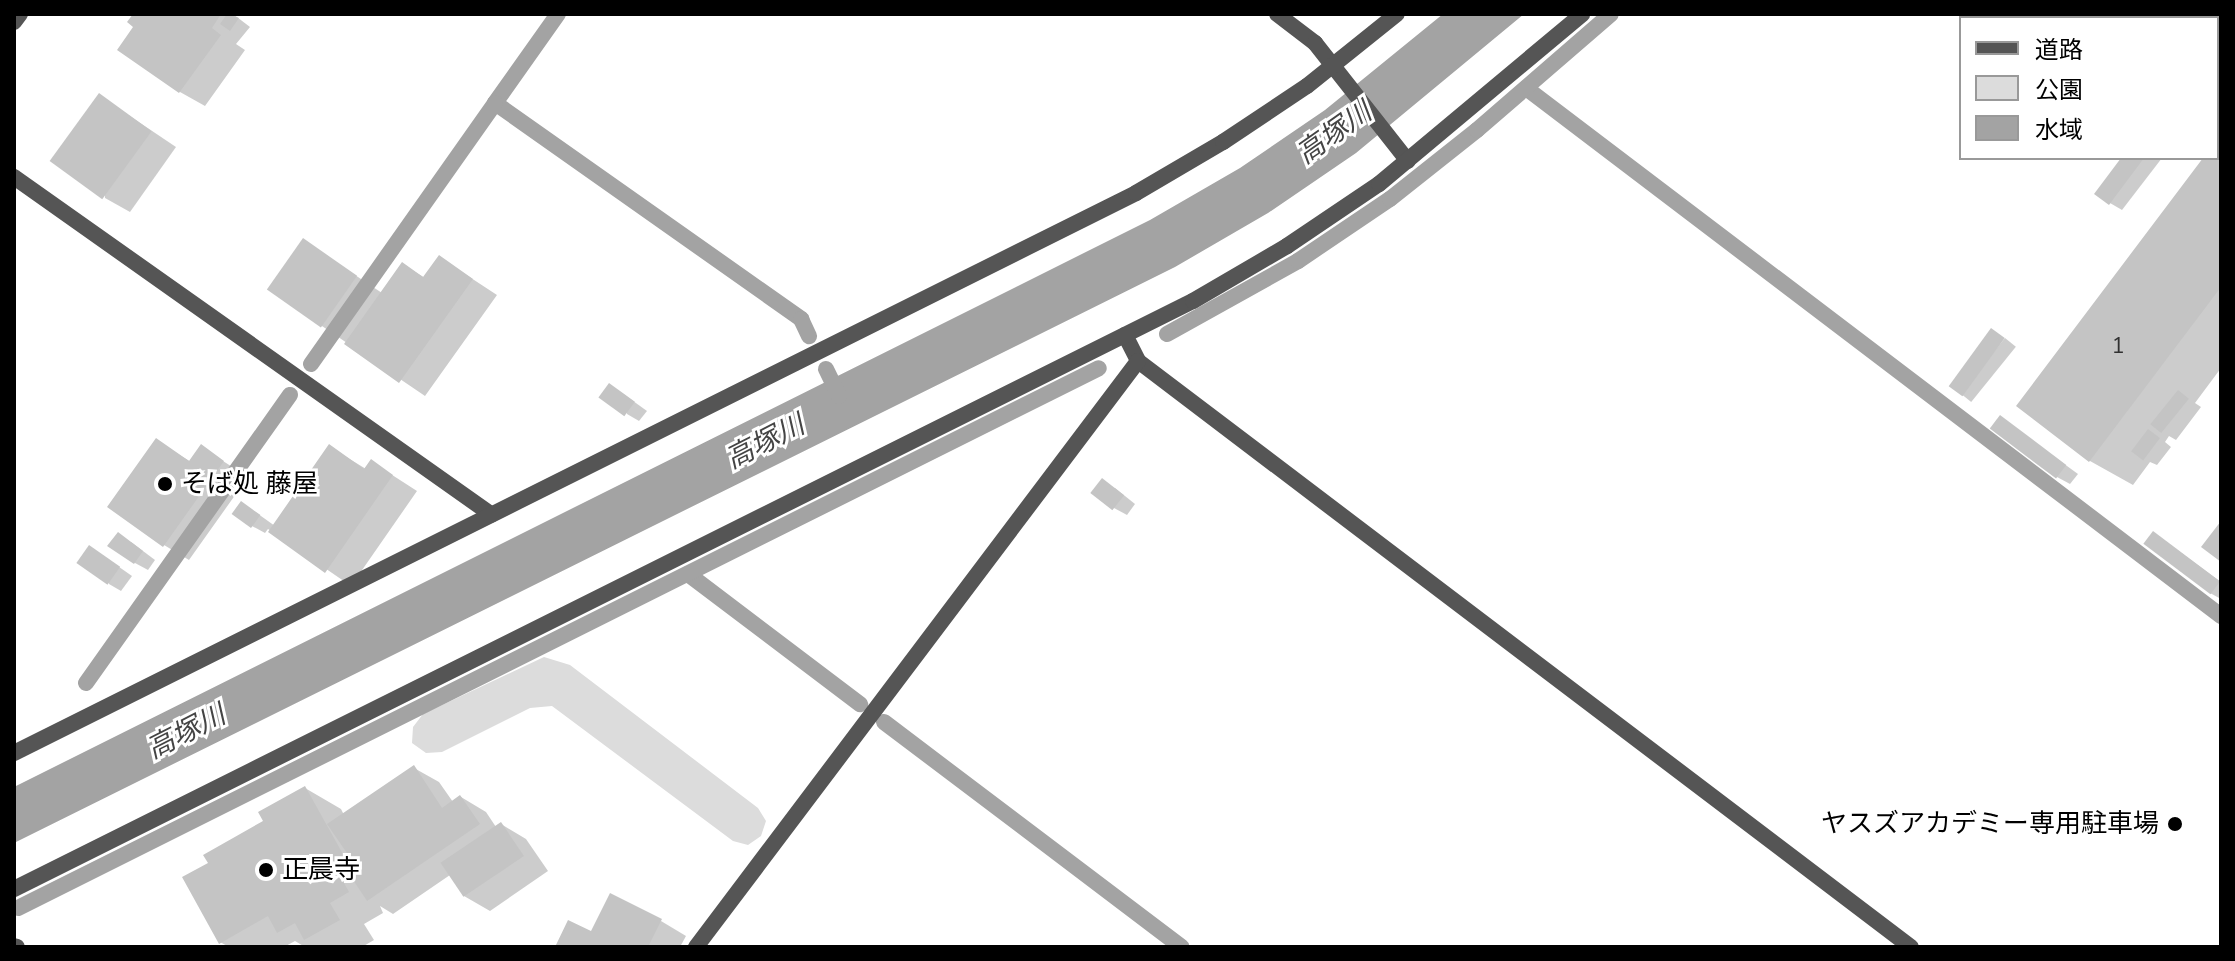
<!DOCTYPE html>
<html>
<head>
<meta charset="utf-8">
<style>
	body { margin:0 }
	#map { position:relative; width:2235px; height:961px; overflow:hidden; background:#fff; font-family:"Nunito Sans","Noto Sans JP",sans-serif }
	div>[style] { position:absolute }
	.green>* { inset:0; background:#dcdcdc }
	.water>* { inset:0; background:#a3a3a3 }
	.shadow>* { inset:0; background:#0003; transform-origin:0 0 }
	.stream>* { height:16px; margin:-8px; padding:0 8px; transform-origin:8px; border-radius:8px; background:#a3a3a3 }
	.building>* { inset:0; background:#c4c4c4; transform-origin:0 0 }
	.minor>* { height:16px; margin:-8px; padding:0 8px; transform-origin:8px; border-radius:8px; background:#555 }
	.tertiary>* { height:16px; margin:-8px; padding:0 8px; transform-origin:8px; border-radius:8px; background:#555 }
	.dots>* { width:22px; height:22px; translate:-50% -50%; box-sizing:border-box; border:4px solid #fff; border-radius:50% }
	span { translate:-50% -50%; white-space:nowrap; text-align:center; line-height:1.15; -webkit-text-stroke:6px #fff; paint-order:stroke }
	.number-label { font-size:22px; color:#313131 }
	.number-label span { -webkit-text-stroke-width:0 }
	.poi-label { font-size:26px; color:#000 }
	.left { translate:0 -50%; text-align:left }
	.right { translate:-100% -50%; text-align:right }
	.water-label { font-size:28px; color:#444; font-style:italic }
	.frame { position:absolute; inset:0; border:16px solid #000; pointer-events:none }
	.legend { position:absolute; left:1959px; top:16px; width:260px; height:144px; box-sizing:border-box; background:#fff; border:2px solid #999; margin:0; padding:10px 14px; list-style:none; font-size:24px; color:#000 }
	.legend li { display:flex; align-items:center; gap:16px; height:40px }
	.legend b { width:40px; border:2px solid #999 }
</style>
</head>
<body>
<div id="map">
	<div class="green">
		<div style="clip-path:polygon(544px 657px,570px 665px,758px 808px,766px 821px,761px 836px,748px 845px,733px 841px,552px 706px,530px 708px,442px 752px,426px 753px,412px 743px,413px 727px,423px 714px)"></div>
	</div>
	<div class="water">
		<div style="clip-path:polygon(1443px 14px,1524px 14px,1356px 153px,1268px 213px,1175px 267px,14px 843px,14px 787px,1150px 220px,1240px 168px,1325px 110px)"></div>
	</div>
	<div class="shadow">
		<div style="clip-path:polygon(135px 14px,233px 14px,250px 27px,236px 44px,245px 50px,205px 106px,180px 92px,136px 26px)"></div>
		<div style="clip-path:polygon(100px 96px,176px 147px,130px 212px,105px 198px)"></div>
		<div style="clip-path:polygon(2217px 152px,2221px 154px,2221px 368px,2195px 403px,2201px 407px,2176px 440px,2169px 436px,2165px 442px,2171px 447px,2157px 465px,2150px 462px,2133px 485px,2090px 461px,2019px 406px,2206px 158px,2217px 158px)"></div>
		<div style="clip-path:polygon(2124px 158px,2162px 158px,2122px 210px,2110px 203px)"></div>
		<div style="clip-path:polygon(304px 241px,382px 293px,402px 264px,425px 278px,439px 257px,497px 295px,425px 396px,269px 290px)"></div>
		<div style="left:2005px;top:338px;width:14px;height:71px;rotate:39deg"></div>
		<div style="clip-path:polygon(622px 393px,647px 411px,639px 421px,627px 414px)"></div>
		<div style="clip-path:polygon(2000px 417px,2078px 474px,2070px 484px,2057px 477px)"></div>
		<div style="clip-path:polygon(157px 441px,191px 462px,201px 447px,248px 477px,189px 560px,164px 545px)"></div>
		<div style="clip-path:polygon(330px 447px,366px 469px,372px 462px,417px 491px,351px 586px,268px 529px,265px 533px,252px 526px,254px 511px,275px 526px)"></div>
		<div style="clip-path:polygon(1115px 488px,1135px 504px,1127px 515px,1114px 508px)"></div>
		<div style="clip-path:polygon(2154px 533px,2221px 582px,2221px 599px,2210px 593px)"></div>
		<div style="clip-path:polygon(131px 542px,155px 560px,148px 570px,135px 563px)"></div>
		<div style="clip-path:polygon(102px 555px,132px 576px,121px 591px,109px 584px)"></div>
		<div style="clip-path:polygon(414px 768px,439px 782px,453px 802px,461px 797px,486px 812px,496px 827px,501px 824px,526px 839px,548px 871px,490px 911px,464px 896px,450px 875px,393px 914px,380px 906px,383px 913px,364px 924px,374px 940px,362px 947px,305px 947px,295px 941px,284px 947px,229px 947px,220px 942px,210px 864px,305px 788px,341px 809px,344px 815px)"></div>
		<div style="clip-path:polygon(661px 921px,686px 936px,680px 947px,557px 947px,592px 934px)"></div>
	</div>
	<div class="stream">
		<div style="left:558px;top:14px;width:109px;rotate:125.3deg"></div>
		<div style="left:495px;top:103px;width:375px;rotate:35.2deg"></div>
		<div style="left:801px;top:319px;width:19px;rotate:65deg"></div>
		<div style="left:2184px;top:14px;width:4px;rotate:45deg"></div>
		<div style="left:2217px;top:39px;width:5px;rotate:37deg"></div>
		<div style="left:1526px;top:88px;width:873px;rotate:37.22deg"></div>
		<div style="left:1167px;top:334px;width:150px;rotate:-29.1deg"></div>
		<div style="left:1298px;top:261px;width:111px;rotate:-34deg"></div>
		<div style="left:1390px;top:199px;width:111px;rotate:-38.4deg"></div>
		<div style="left:1477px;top:130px;width:177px;rotate:-40.9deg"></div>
		<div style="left:311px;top:364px;width:319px;rotate:-54.8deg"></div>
		<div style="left:826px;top:369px;width:30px;rotate:64deg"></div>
		<div style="left:688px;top:574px;width:216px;rotate:37.1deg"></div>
		<div style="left:86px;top:683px;width:353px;rotate:-54.7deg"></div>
		<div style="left:884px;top:722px;width:373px;rotate:37.1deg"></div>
		<div style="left:18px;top:908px;width:1208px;rotate:-26.54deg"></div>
	</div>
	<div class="building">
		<div style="clip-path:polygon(133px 14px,221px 14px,212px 28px,221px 35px,179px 93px,117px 50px,133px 27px,127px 22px)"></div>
		<div style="clip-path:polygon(227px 14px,239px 18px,230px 31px,220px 24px)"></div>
		<div style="left:99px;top:93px;width:65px;height:84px;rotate:36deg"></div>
		<div style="clip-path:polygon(2217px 150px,2221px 153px,2221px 287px,2089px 462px,2016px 406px,2203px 158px,2217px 158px)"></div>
		<div style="clip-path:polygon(2121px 158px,2144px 158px,2109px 205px,2094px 194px)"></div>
		<div style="left:303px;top:238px;width:66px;height:63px;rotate:35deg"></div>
		<div style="clip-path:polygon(439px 255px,473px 279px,399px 383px,344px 344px,402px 262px,423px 277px)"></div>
		<div style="left:1991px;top:328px;width:17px;height:72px;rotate:36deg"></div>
		<div style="left:609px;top:383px;width:32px;height:18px;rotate:36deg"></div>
		<div style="left:2178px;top:390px;width:14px;height:44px;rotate:39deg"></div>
		<div style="left:2000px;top:415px;width:83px;height:17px;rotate:37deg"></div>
		<div style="left:2148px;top:429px;width:15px;height:28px;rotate:37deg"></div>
		<div style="clip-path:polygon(156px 438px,189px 461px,201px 444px,224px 461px,163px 547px,107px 507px)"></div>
		<div style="clip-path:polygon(329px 444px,364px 469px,371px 459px,393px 475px,325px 573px,268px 532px)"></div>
		<div style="left:1102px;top:478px;width:28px;height:19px;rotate:38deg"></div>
		<div style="left:241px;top:501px;width:24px;height:16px;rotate:36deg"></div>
		<div style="clip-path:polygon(2221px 521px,2221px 562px,2201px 547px)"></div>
		<div style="left:2153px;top:531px;width:84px;height:16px;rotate:37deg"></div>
		<div style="clip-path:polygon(118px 532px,143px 551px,134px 564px,107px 546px)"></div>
		<div style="left:89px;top:545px;width:38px;height:22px;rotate:35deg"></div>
		<div style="clip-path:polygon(414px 765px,442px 808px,460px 795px,480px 824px,367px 901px,343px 865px,351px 859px,327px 824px)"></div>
		<div style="clip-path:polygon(305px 786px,344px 856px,333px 863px,349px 892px,330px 903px,340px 920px,304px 940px,295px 923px,277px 933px,268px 916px,219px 944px,182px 877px,208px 863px,203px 855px,263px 821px,258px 812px)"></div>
		<div style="left:501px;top:822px;width:41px;height:73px;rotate:56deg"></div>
		<div style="clip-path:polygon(610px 893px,662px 919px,648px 947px,555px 947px,568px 920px,591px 931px)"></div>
	</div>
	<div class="minor">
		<div style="left:1277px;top:14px;width:48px;rotate:37.3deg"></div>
		<div style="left:1315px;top:43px;width:150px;rotate:51.8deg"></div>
		<div style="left:2153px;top:14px;width:6px;rotate:39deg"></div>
		<div style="left:2217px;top:63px;width:5px;rotate:37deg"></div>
		<div style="left:14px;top:177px;width:585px;rotate:35.26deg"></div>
		<div style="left:1125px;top:335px;width:29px;rotate:63deg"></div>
		<div style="left:1138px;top:361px;width:970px;rotate:37.17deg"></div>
		<div style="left:14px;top:753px;width:1254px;rotate:-26.52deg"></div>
		<div style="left:1136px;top:193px;width:101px;rotate:-30.4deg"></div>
		<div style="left:1223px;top:142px;width:101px;rotate:-33.7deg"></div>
		<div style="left:1307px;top:86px;width:115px;rotate:-38.7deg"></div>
		<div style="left:14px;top:889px;width:1317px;rotate:-26.51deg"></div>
		<div style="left:1193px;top:301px;width:109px;rotate:-30.3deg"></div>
		<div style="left:1287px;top:246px;width:111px;rotate:-34deg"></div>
		<div style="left:1379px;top:184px;width:265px;rotate:-39.9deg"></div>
		<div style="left:14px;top:946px;width:3px;rotate:18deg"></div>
		<div style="left:696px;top:947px;width:734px;rotate:-52.97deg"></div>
	</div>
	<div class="tertiary">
		<div style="left:14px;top:22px;width:10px;rotate:-53deg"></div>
	</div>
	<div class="dots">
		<div style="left:165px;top:484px;background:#000"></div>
		<div style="left:2175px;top:824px;background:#000"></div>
		<div style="left:266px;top:870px;background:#000"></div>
	</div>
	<div class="number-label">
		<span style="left:2118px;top:347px">1</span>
	</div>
	<div class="poi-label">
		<span class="left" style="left:181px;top:484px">そば処 藤屋</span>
		<span class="right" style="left:2159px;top:824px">ヤスズアカデミー専用駐車場</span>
		<span class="left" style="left:282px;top:870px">正晨寺</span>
	</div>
	<div class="water-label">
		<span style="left:1334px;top:133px;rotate:-35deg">高塚川</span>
		<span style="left:765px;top:442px;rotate:-27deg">高塚川</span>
		<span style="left:186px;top:732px;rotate:-27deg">高塚川</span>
	</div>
	<div class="frame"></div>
	<ul class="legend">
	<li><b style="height:10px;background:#555"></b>道路</li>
	<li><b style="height:22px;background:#dcdcdc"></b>公園</li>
	<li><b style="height:22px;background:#a3a3a3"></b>水域</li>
	</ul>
</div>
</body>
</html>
